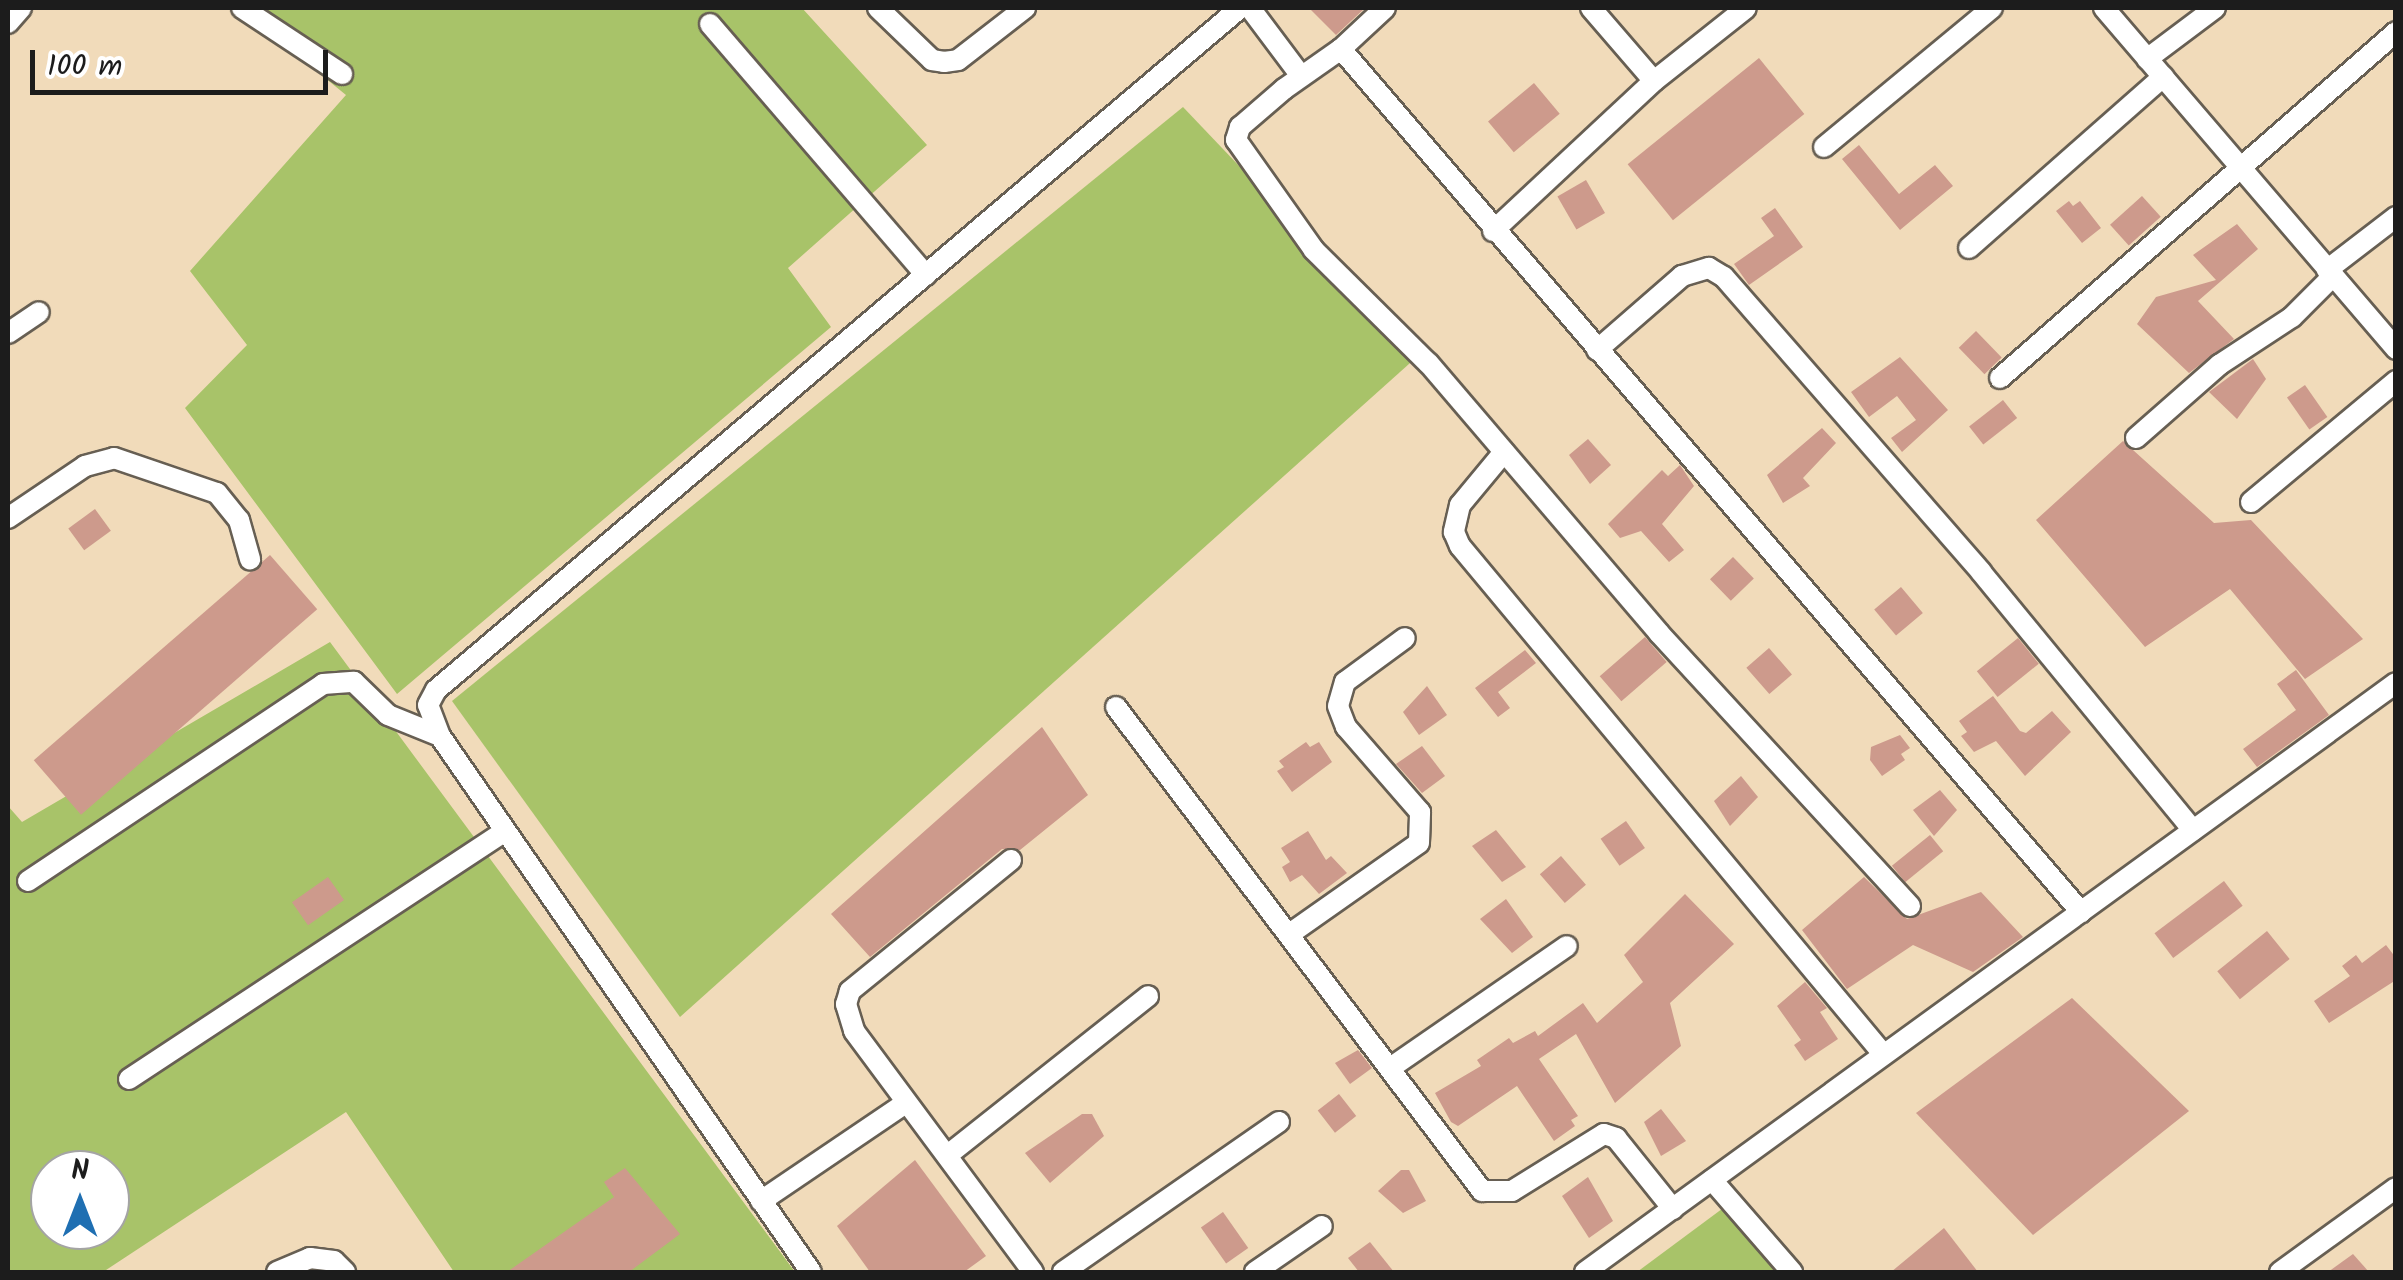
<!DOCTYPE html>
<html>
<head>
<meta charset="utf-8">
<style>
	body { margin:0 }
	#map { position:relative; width:2403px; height:1280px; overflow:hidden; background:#f1dbba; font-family:Kalam,sans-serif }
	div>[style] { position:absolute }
	.green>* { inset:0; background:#a8c369 }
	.building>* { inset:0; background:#cd9a8c; transform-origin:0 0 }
	.roads { filter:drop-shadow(2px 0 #675f53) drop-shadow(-2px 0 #675f53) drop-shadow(0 2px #675f53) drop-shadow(0 -2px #675f53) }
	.minor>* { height:20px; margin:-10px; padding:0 10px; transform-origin:10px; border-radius:10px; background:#fff }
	span { translate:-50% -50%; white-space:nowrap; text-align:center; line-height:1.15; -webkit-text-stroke:10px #fff; paint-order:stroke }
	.frame { position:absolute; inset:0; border:10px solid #1c1c1c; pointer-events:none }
	.north { position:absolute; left:30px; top:1150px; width:100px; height:100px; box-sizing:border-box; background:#fff; border:2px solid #a4a4a4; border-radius:50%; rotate:0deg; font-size:28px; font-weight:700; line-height:40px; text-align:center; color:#1c1c1c }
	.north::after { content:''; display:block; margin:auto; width:35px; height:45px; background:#1f6fb2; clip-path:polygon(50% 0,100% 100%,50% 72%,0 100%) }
	.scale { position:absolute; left:30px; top:50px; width:298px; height:45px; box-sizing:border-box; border:5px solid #1c1c1c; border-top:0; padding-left:12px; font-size:30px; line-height:35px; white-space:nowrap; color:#1c1c1c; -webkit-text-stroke:8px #fff; paint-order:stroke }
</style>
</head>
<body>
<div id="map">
	<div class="green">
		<div style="clip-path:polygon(239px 8px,802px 8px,927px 145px,788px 268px,831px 327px,397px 694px,185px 408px,247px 345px,190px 271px,346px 95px)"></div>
		<div style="clip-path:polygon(1183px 107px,1419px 355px,680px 1017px,452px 701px)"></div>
		<div style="clip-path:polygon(evenodd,330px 642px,795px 1272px,454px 1272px,346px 1112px,103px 1272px,8px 1272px,8px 806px,22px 822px,330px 642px,50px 1170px,110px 1170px,110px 1230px,50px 1230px,50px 1170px)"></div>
		<div style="clip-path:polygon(1730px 1203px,1788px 1272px,1637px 1272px)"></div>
	</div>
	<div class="building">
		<div style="clip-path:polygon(1309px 8px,1365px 8px,1336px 35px)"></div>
		<div style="left:1759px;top:58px;width:72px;height:169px;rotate:51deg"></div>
		<div style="left:1534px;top:83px;width:40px;height:60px;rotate:50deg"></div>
		<div style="clip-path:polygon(1859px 145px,1899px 194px,1935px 165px,1953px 186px,1900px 230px,1842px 159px)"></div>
		<div style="left:1586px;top:180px;width:38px;height:33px;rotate:60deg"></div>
		<div style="left:2142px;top:196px;width:28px;height:43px;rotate:48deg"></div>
		<div style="clip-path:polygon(2069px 201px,2073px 206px,2080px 201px,2101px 228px,2082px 243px,2056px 211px)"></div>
		<div style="clip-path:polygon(1775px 208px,1803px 247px,1749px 285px,1734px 264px,1774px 236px,1761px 218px)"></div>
		<div style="clip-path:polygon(2237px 224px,2258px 249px,2198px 301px,2234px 339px,2189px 373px,2137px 324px,2156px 297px,2216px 280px,2193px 255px)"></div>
		<div style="left:1976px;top:331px;width:37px;height:24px;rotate:46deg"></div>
		<div style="clip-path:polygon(1900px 357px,1948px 410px,1902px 452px,1891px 438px,1916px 420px,1897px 396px,1869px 417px,1851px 392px)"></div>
		<div style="clip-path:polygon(2253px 359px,2266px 379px,2237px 419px,2209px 392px)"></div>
		<div style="left:2305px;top:385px;width:39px;height:22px;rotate:55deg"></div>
		<div style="left:2003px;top:400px;width:23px;height:43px;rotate:52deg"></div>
		<div style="clip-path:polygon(1822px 428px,1836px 443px,1803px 478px,1810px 486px,1783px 503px,1767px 475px)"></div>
		<div style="clip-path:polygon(1588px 439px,1611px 465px,1590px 484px,1569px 455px)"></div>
		<div style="clip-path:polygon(2123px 441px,2214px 523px,2251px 520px,2363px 639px,2305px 679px,2230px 589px,2145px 647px,2036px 520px)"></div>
		<div style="clip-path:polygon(1680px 465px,1694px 486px,1662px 524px,1684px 550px,1669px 562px,1641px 531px,1620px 538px,1608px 524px,1662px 470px,1668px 476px)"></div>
		<div style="left:95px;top:509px;width:27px;height:33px;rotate:54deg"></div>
		<div style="left:270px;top:555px;width:72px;height:313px;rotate:49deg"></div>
		<div style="left:1733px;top:557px;width:30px;height:32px;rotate:46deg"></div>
		<div style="left:1901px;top:587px;width:34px;height:35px;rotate:50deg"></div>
		<div style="left:1645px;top:637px;width:33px;height:60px;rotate:49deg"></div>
		<div style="left:2018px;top:638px;width:33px;height:53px;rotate:51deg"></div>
		<div style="left:1769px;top:648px;width:35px;height:30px;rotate:49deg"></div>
		<div style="clip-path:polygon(1525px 650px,1536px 663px,1498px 692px,1510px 708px,1498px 717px,1475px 688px)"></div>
		<div style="clip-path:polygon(2296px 670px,2329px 715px,2257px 767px,2243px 749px,2296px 710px,2277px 684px)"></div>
		<div style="clip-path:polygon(1427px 686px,1447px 715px,1419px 735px,1403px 712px)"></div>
		<div style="clip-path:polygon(1993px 696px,2020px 731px,2026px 733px,2052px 711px,2071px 732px,2025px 776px,1996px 741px,1974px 752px,1961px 736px,1967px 732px,1959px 721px)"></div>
		<div style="clip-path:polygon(1042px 727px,1088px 795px,1020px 850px,1002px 849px,870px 957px,831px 914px)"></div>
		<div style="clip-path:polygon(1900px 735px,1910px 748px,1901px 754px,1905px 760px,1882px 776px,1870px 760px,1871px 747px)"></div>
		<div style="clip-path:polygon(1306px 742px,1310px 747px,1319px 742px,1332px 762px,1292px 792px,1277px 771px,1284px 767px,1279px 761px)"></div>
		<div style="clip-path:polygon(1422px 746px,1445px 776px,1422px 793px,1396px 764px)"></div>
		<div style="clip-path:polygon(1741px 776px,1758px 797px,1730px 826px,1714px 801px)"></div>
		<div style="clip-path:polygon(1940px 790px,1957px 810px,1934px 836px,1913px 810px)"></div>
		<div style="left:1626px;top:821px;width:33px;height:31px;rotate:55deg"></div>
		<div style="clip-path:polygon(1496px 830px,1526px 867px,1502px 882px,1472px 846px)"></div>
		<div style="clip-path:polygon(1308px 831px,1326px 860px,1331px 856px,1347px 873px,1319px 894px,1302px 875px,1290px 882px,1282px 867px,1290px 862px,1281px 848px)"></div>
		<div style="left:1930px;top:835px;width:21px;height:49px;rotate:51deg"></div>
		<div style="left:1561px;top:856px;width:38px;height:28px;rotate:49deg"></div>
		<div style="left:328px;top:877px;width:28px;height:44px;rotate:55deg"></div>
		<div style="clip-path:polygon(1864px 877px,1907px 919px,1981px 892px,2023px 937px,1973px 972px,1913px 945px,1847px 989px,1802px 930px)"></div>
		<div style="left:2224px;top:881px;width:31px;height:87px;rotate:53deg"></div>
		<div style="clip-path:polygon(1685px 894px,1734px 944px,1670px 1003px,1681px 1046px,1615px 1103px,1576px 1034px,1539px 1059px,1578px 1116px,1571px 1120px,1575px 1126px,1554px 1141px,1517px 1086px,1458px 1126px,1451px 1122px,1435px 1093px,1481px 1066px,1477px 1060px,1509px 1038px,1513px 1043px,1535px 1031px,1538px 1036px,1583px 1003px,1597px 1023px,1643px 982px,1624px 955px)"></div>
		<div style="clip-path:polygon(1506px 899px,1533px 937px,1512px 953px,1480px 919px)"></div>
		<div style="left:2267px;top:931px;width:36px;height:64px;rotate:51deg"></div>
		<div style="clip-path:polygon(2386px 945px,2396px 958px,2396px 980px,2329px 1023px,2314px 1001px,2350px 976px,2342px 966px,2356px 955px,2362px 963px)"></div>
		<div style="clip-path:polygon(1805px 982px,1827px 1008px,1820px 1012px,1838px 1039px,1805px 1061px,1794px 1045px,1801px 1040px,1777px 1006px)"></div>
		<div style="clip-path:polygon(2072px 998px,2189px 1111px,2033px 1235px,1916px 1113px)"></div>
		<div style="clip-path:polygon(1358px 1050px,1372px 1068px,1350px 1084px,1335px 1063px)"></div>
		<div style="left:1339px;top:1094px;width:28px;height:27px;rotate:52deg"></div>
		<div style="clip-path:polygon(1661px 1109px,1686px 1141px,1661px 1156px,1644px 1122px)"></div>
		<div style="clip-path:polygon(1082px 1114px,1092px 1114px,1104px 1136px,1050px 1183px,1025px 1153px)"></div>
		<div style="clip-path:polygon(915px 1160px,986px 1256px,964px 1272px,870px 1272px,837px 1226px)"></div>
		<div style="clip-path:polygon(625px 1168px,680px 1234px,629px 1272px,507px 1272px,614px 1197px,604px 1182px)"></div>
		<div style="clip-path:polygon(1401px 1170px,1409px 1170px,1426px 1201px,1403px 1213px,1378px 1191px)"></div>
		<div style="clip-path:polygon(1588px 1177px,1613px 1221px,1589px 1238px,1562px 1196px)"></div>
		<div style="left:1223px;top:1212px;width:44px;height:27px;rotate:55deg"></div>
		<div style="clip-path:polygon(1944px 1228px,1978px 1272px,1891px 1272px)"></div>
		<div style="clip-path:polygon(1370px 1242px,1394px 1272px,1359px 1272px,1348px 1258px)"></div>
		<div style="clip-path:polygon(2353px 1254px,2369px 1272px,2328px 1272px)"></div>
	</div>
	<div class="roads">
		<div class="minor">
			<div style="left:242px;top:8px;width:120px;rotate:33.4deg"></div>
			<div style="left:878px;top:8px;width:75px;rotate:43.9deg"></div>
			<div style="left:932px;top:60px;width:12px;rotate:9deg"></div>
			<div style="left:944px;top:62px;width:14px;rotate:-8deg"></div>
			<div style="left:958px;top:60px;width:85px;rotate:-37.8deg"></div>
			<div style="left:1250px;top:8px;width:85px;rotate:53.1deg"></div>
			<div style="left:1591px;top:8px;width:96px;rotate:49.2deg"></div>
			<div style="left:1654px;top:81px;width:117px;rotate:-38.4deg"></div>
			<div style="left:2104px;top:8px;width:449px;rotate:49.4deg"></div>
			<div style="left:8px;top:23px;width:20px;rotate:-49deg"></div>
			<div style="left:710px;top:24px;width:331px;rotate:49.3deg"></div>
			<div style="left:1341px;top:49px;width:60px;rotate:-43deg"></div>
			<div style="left:2147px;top:59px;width:85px;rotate:-36.9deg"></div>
			<div style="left:1824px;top:147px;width:218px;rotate:-39.6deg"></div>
			<div style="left:1493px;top:231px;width:220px;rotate:-43deg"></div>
			<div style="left:1969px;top:248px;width:259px;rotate:-41.4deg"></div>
			<div style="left:2327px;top:270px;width:87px;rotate:-37.5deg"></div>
			<div style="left:8px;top:333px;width:37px;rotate:-34deg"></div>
			<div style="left:1597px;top:350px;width:113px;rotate:-41deg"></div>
			<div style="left:1682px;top:276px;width:28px;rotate:-17deg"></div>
			<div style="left:1709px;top:268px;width:17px;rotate:31deg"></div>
			<div style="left:1724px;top:277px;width:391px;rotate:48.9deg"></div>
			<div style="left:1981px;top:572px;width:334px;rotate:50.6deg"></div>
			<div style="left:2000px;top:378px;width:526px;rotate:-41.14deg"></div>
			<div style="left:2136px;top:438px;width:111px;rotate:-41.3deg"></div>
			<div style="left:2219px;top:365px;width:87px;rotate:-33.3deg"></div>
			<div style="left:2292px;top:317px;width:58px;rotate:-45deg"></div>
			<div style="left:1504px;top:452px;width:69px;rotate:129.7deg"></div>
			<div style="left:1460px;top:505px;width:28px;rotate:103deg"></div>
			<div style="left:1454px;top:532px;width:15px;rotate:67deg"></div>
			<div style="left:1460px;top:546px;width:662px;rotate:50.21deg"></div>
			<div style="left:2251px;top:502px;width:189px;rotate:-39.8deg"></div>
			<div style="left:8px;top:518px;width:93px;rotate:-34deg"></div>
			<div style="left:85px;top:466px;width:30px;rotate:-15deg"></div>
			<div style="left:114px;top:458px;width:109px;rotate:18.8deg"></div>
			<div style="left:217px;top:493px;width:35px;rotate:51deg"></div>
			<div style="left:239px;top:520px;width:41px;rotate:74.2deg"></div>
			<div style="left:1116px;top:707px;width:607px;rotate:52.9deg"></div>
			<div style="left:1482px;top:1191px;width:30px"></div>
			<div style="left:1512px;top:1191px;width:108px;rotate:-31.8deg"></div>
			<div style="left:1604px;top:1134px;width:13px;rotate:18deg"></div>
			<div style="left:1616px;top:1138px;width:91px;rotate:51.2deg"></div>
			<div style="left:1011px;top:860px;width:208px;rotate:140.9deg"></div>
			<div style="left:850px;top:991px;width:14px;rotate:107deg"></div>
			<div style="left:846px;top:1004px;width:28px;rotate:73deg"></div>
			<div style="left:854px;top:1031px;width:300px;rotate:53.4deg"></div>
			<div style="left:28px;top:881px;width:355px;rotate:-33.7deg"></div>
			<div style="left:323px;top:684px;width:31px;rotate:-4deg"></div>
			<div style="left:354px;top:682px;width:47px;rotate:44.1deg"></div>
			<div style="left:388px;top:715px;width:56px;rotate:22deg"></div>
			<div style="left:1910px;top:906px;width:371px;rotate:-132.6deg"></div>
			<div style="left:1659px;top:633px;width:355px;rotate:-130.5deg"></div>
			<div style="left:1428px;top:363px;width:161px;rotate:-135.3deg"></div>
			<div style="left:1314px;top:250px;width:135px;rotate:-125.3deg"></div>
			<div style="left:1236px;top:140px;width:14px;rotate:-73deg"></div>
			<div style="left:1240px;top:127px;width:58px;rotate:-40.8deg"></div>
			<div style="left:1284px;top:89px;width:70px;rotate:-35.1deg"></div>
			<div style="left:1341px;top:49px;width:1137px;rotate:49.39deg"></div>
			<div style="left:1291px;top:933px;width:156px;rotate:-35.1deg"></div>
			<div style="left:1419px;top:843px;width:31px;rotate:-88deg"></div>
			<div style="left:1420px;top:812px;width:113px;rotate:-131deg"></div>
			<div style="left:1346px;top:727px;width:22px;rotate:-111deg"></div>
			<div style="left:1338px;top:706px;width:25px;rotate:-74deg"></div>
			<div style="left:1345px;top:682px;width:74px;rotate:-36.3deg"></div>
			<div style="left:1393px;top:1066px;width:211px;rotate:-34.6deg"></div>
			<div style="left:129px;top:1079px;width:450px;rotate:-33.4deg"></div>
			<div style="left:949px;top:1154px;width:254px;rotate:-38.4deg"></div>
			<div style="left:1712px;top:1180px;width:122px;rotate:49deg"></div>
			<div style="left:761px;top:1201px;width:175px;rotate:-34.1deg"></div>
			<div style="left:277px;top:1272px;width:36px;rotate:-23deg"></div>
			<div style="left:310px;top:1258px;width:24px;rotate:7deg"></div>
			<div style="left:334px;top:1261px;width:16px;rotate:45deg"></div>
			<div style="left:811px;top:1272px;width:652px;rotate:-124.69deg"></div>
			<div style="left:440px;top:736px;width:33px;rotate:-111deg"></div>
			<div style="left:428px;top:705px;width:17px;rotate:-62deg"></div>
			<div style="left:436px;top:690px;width:1054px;rotate:-40.31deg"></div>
			<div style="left:1063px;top:1272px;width:263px;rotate:-34.8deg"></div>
			<div style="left:1255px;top:1272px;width:81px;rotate:-34.5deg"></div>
			<div style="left:1585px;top:1272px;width:1002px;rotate:-35.99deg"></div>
			<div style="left:2280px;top:1272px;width:143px;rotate:-35.9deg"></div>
		</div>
	</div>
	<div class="frame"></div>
	<div class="north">N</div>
	<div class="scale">100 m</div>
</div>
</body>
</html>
